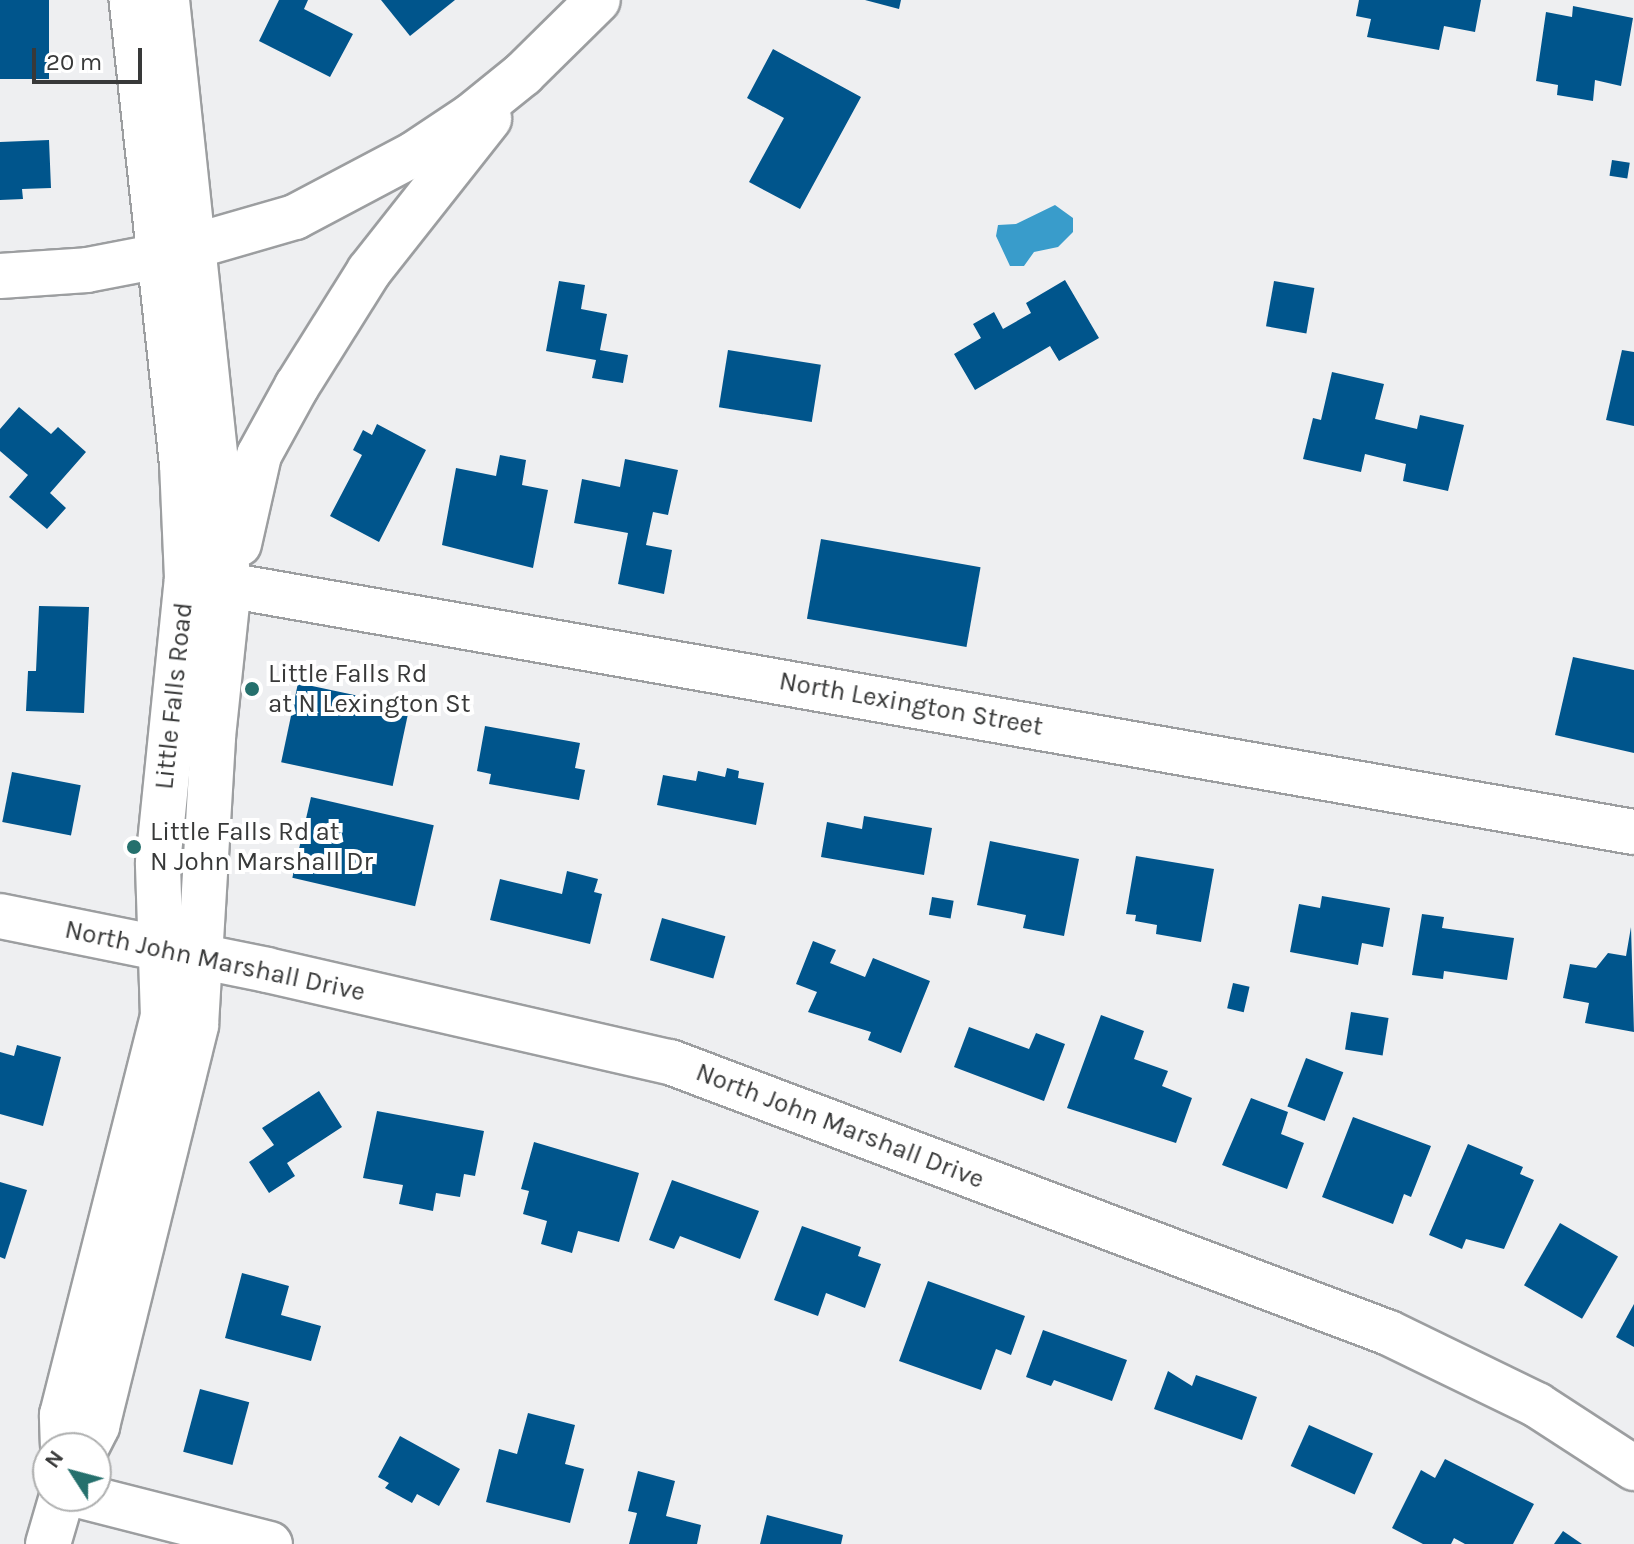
<!DOCTYPE html>
<html>
<head>
<meta charset="utf-8">
<style>
	body { margin:0 }
	#map { position:relative; width:1634px; height:1544px; overflow:hidden; background:#eeeff1; font-family:Karla,sans-serif }
	div>[style] { position:absolute }
	.water>* { inset:0; background:#399ccb }
	.building>* { inset:0; background:#00558c; transform-origin:0 0 }
	.roads { filter:drop-shadow(2px 0 #9c9ea0) drop-shadow(-2px 0 #9c9ea0) drop-shadow(0 2px #9c9ea0) drop-shadow(0 -2px #9c9ea0) }
	.minor>* { height:44px; margin:-22px; padding:0 22px; transform-origin:22px; border-radius:22px; background:#fff }
	.dots>* { width:22px; height:22px; translate:-50% -50%; box-sizing:border-box; border:4px solid #fff; border-radius:50% }
	span { translate:-50% -50%; white-space:nowrap; text-align:center; line-height:1.15; -webkit-text-stroke:8px #fff; paint-order:stroke }
	.poi-label { font-size:26px; color:#383939 }
	.left { translate:0 -50%; text-align:left }
	.street-label { font-size:26px; color:#383939 }
	.north { position:absolute; left:32px; top:1432px; width:80px; height:80px; box-sizing:border-box; background:#fff; border:2px solid #afb0b0; border-radius:50%; rotate:306deg; font-size:22px; font-weight:700; line-height:32px; text-align:center; color:#383939 }
	.north::after { content:''; display:block; margin:auto; width:28px; height:36px; background:#25706d; clip-path:polygon(50% 0,100% 100%,50% 72%,0 100%) }
	.scale { position:absolute; left:32px; top:48px; width:110px; height:36px; box-sizing:border-box; border:4px solid #383939; border-top:0; padding-left:10px; font-size:24px; line-height:28px; white-space:nowrap; color:#383939; -webkit-text-stroke:6px #fff; paint-order:stroke }
</style>
</head>
<body>
<div id="map">
	<div class="water">
		<div style="clip-path:polygon(1055px 205px,1073px 218px,1073px 232px,1058px 247px,1034px 252px,1024px 266px,1010px 266px,996px 236px,998px 225px,1016px 224px)"></div>
	</div>
	<div class="building">
		<div style="left:0;top:0;width:49px;height:79px"></div>
		<div style="clip-path:polygon(279px 0,308px 0,304px 9px,353px 34px,330px 77px,259px 41px)"></div>
		<div style="clip-path:polygon(381px 0,455px 0,410px 36px)"></div>
		<div style="clip-path:polygon(865px 0,901px 0,899px 9px)"></div>
		<div style="clip-path:polygon(1359px 0,1481px 0,1475px 32px,1444px 26px,1439px 50px,1367px 37px,1371px 19px,1356px 16px)"></div>
		<div style="clip-path:polygon(1573px 6px,1633px 18px,1621px 86px,1595px 80px,1593px 101px,1557px 95px,1558px 85px,1536px 81px,1546px 12px,1572px 17px)"></div>
		<div style="clip-path:polygon(773px 49px,861px 97px,800px 209px,749px 182px,784px 118px,747px 98px)"></div>
		<div style="clip-path:polygon(49px 140px,51px 188px,22px 189px,23px 199px,0 200px,0 142px)"></div>
		<div style="left:1612px;top:160px;width:18px;height:16px;rotate:9deg"></div>
		<div style="clip-path:polygon(1065px 280px,1099px 338px,1059px 361px,1050px 346px,975px 390px,954px 354px,981px 338px,973px 324px,994px 312px,1003px 329px,1031px 313px,1026px 303px)"></div>
		<div style="clip-path:polygon(559px 281px,585px 285px,581px 309px,607px 314px,600px 350px,628px 355px,623px 383px,592px 378px,596px 360px,546px 351px)"></div>
		<div style="left:1274px;top:281px;width:41px;height:46px;rotate:10deg"></div>
		<div style="left:728px;top:350px;width:94px;height:58px;rotate:9deg"></div>
		<div style="clip-path:polygon(1622px 350px,1634px 352px,1634px 426px,1606px 420px)"></div>
		<div style="clip-path:polygon(1332px 372px,1384px 384px,1375px 419px,1417px 429px,1420px 415px,1464px 425px,1448px 491px,1403px 481px,1406px 464px,1365px 454px,1361px 472px,1303px 459px,1313px 418px,1321px 420px)"></div>
		<div style="clip-path:polygon(19px 407px,51px 434px,58px 427px,86px 452px,50px 493px,66px 508px,47px 529px,9px 497px,28px 475px,0 451px,0 429px)"></div>
		<div style="clip-path:polygon(377px 424px,426px 450px,379px 542px,330px 516px,362px 455px,353px 450px,363px 430px,372px 435px)"></div>
		<div style="clip-path:polygon(500px 455px,526px 460px,522px 485px,548px 490px,533px 568px,442px 545px,456px 468px,496px 476px)"></div>
		<div style="clip-path:polygon(625px 459px,678px 470px,668px 515px,653px 512px,646px 545px,672px 550px,664px 594px,618px 584px,628px 533px,574px 523px,582px 479px,620px 487px)"></div>
		<div style="left:821px;top:539px;width:162px;height:81px;rotate:10deg"></div>
		<div style="clip-path:polygon(39px 606px,89px 607px,84px 713px,26px 711px,28px 671px,36px 671px)"></div>
		<div style="clip-path:polygon(1573px 657px,1634px 670px,1634px 753px,1555px 735px)"></div>
		<div style="left:298px;top:683px;width:114px;height:81px;rotate:12deg"></div>
		<div style="clip-path:polygon(485px 726px,580px 743px,575px 768px,585px 770px,579px 800px,489px 784px,491px 774px,477px 771px)"></div>
		<div style="clip-path:polygon(727px 768px,739px 771px,738px 778px,764px 783px,756px 825px,657px 805px,663px 775px,696px 781px,698px 771px,725px 777px)"></div>
		<div style="left:12px;top:772px;width:70px;height:51px;rotate:11deg"></div>
		<div style="left:311px;top:797px;width:126px;height:83px;rotate:13deg"></div>
		<div style="clip-path:polygon(864px 816px,932px 828px,924px 875px,821px 857px,827px 822px,862px 829px)"></div>
		<div style="clip-path:polygon(990px 841px,1079px 859px,1064px 936px,1023px 928px,1026px 915px,977px 905px)"></div>
		<div style="clip-path:polygon(1136px 856px,1214px 869px,1201px 942px,1156px 934px,1157px 925px,1135px 921px,1136px 915px,1126px 914px)"></div>
		<div style="clip-path:polygon(567px 871px,598px 879px,594px 892px,602px 894px,590px 944px,490px 920px,500px 879px,562px 894px)"></div>
		<div style="clip-path:polygon(1322px 896px,1390px 908px,1383px 947px,1362px 943px,1358px 965px,1290px 952px,1299px 904px,1320px 908px)"></div>
		<div style="left:932px;top:897px;width:22px;height:18px;rotate:10deg"></div>
		<div style="clip-path:polygon(1422px 914px,1444px 917px,1442px 928px,1514px 938px,1507px 980px,1444px 971px,1443px 979px,1412px 975px)"></div>
		<div style="left:662px;top:918px;width:66px;height:44px;rotate:16deg"></div>
		<div style="clip-path:polygon(1631px 927px,1634px 1032px,1585px 1023px,1589px 1003px,1563px 998px,1570px 964px,1596px 968px,1608px 953px,1626px 956px)"></div>
		<div style="clip-path:polygon(813px 941px,836px 950px,830px 963px,865px 977px,873px 958px,930px 981px,901px 1053px,868px 1040px,871px 1032px,808px 1012px,817px 992px,796px 984px)"></div>
		<div style="left:1233px;top:983px;width:17px;height:26px;rotate:13deg"></div>
		<div style="left:1351px;top:1012px;width:38px;height:38px;rotate:9deg"></div>
		<div style="clip-path:polygon(1101px 1015px,1144px 1031px,1134px 1059px,1168px 1071px,1162px 1086px,1192px 1098px,1176px 1143px,1067px 1108px)"></div>
		<div style="clip-path:polygon(969px 1027px,1029px 1049px,1036px 1033px,1065px 1044px,1044px 1101px,954px 1067px)"></div>
		<div style="clip-path:polygon(17px 1045px,61px 1057px,43px 1126px,0 1114px,0 1052px,14px 1056px)"></div>
		<div style="left:1306px;top:1058px;width:40px;height:52px;rotate:21deg"></div>
		<div style="clip-path:polygon(319px 1091px,342px 1127px,287px 1163px,295px 1176px,269px 1193px,249px 1162px,274px 1145px,262px 1128px)"></div>
		<div style="clip-path:polygon(1251px 1098px,1288px 1112px,1281px 1134px,1304px 1143px,1287px 1189px,1222px 1165px)"></div>
		<div style="clip-path:polygon(377px 1111px,484px 1131px,475px 1176px,464px 1174px,460px 1197px,436px 1193px,433px 1211px,399px 1204px,403px 1185px,363px 1178px)"></div>
		<div style="clip-path:polygon(1353px 1117px,1431px 1146px,1411px 1197px,1404px 1194px,1393px 1224px,1322px 1197px)"></div>
		<div style="clip-path:polygon(534px 1142px,639px 1173px,619px 1242px,578px 1231px,572px 1253px,541px 1244px,547px 1221px,523px 1214px,529px 1191px,521px 1189px)"></div>
		<div style="clip-path:polygon(1468px 1144px,1523px 1167px,1520px 1174px,1534px 1180px,1504px 1249px,1466px 1239px,1462px 1249px,1429px 1235px)"></div>
		<div style="clip-path:polygon(672px 1180px,759px 1211px,740px 1259px,680px 1236px,674px 1249px,649px 1240px)"></div>
		<div style="clip-path:polygon(0 1182px,27px 1190px,5px 1259px,0 1257px)"></div>
		<div style="left:1560px;top:1223px;width:67px;height:72px;rotate:30deg"></div>
		<div style="clip-path:polygon(802px 1226px,861px 1247px,858px 1256px,881px 1264px,865px 1308px,826px 1293px,818px 1316px,774px 1300px)"></div>
		<div style="clip-path:polygon(242px 1273px,289px 1286px,281px 1315px,321px 1326px,311px 1361px,225px 1338px)"></div>
		<div style="clip-path:polygon(928px 1281px,1025px 1316px,1011px 1355px,996px 1349px,981px 1390px,899px 1361px)"></div>
		<div style="clip-path:polygon(1634px 1304px,1634px 1347px,1616px 1337px)"></div>
		<div style="clip-path:polygon(1043px 1330px,1127px 1360px,1112px 1401px,1054px 1380px,1051px 1386px,1026px 1377px)"></div>
		<div style="clip-path:polygon(1168px 1371px,1192px 1386px,1196px 1375px,1257px 1397px,1242px 1440px,1154px 1409px)"></div>
		<div style="left:200px;top:1389px;width:51px;height:65px;rotate:15deg"></div>
		<div style="clip-path:polygon(528px 1413px,575px 1425px,565px 1464px,584px 1469px,570px 1523px,486px 1502px,499px 1449px,517px 1454px)"></div>
		<div style="left:1309px;top:1425px;width:70px;height:45px;rotate:24deg"></div>
		<div style="clip-path:polygon(400px 1436px,460px 1469px,439px 1506px,417px 1494px,412px 1503px,385px 1488px,389px 1483px,378px 1477px)"></div>
		<div style="clip-path:polygon(1445px 1459px,1534px 1504px,1513px 1544px,1465px 1544px,1454px 1538px,1451px 1544px,1423px 1544px,1392px 1528px,1421px 1470px,1435px 1478px)"></div>
		<div style="clip-path:polygon(638px 1471px,675px 1481px,666px 1516px,701px 1525px,697px 1544px,629px 1544px,637px 1513px,628px 1511px)"></div>
		<div style="clip-path:polygon(767px 1515px,843px 1535px,841px 1544px,760px 1544px)"></div>
		<div style="clip-path:polygon(1563px 1531px,1582px 1544px,1554px 1544px)"></div>
	</div>
	<div class="roads">
		<div class="minor">
			<div style="left:0;top:276px;width:87px;rotate:-3.9deg"></div>
			<div style="left:87px;top:270px;width:74px;rotate:-10.9deg"></div>
			<div style="left:160px;top:256px;width:141px;rotate:-16.1deg"></div>
			<div style="left:295px;top:217px;width:135px;rotate:-27.9deg"></div>
			<div style="left:414px;top:154px;width:69px;rotate:-33.7deg"></div>
			<div style="left:471px;top:116px;width:67px;rotate:-38.9deg"></div>
			<div style="left:523px;top:74px;width:105px;rotate:-44.6deg"></div>
			<div style="left:239px;top:544px;width:91px;rotate:-77.3deg"></div>
			<div style="left:259px;top:455px;width:79px;rotate:-61.2deg"></div>
			<div style="left:297px;top:386px;width:136px;rotate:-57.9deg"></div>
			<div style="left:369px;top:271px;width:194px;rotate:-51.7deg"></div>
			<div style="left:187px;top:578px;width:1469px;rotate:9.96deg"></div>
			<div style="left:0;top:916px;width:272px;rotate:11.4deg"></div>
			<div style="left:267px;top:970px;width:413px;rotate:12.9deg"></div>
			<div style="left:670px;top:1062px;width:768px;rotate:20.65deg"></div>
			<div style="left:1389px;top:1333px;width:165px;rotate:25.9deg"></div>
			<div style="left:1537px;top:1405px;width:116px;rotate:33deg"></div>
			<div style="left:63px;top:1448px;width:33px;rotate:-92deg"></div>
			<div style="left:62px;top:1415px;width:411px;rotate:-75.8deg"></div>
			<div style="left:163px;top:1017px;width:154px;rotate:-91.9deg"></div>
			<div style="left:158px;top:863px;width:286px;rotate:-84.2deg"></div>
			<div style="left:187px;top:578px;width:114px;rotate:-92.5deg"></div>
			<div style="left:182px;top:464px;width:467px;rotate:-96.2deg"></div>
			<div style="left:86px;top:1448px;width:25px;rotate:-63deg"></div>
			<div style="left:97px;top:1426px;width:413px;rotate:-76.1deg"></div>
			<div style="left:196px;top:1025px;width:289px;rotate:-86.6deg"></div>
			<div style="left:213px;top:737px;width:153px;rotate:-84deg"></div>
			<div style="left:229px;top:585px;width:588px;rotate:-96.05deg"></div>
			<div style="left:81px;top:1496px;width:195px;rotate:14.3deg"></div>
			<div style="left:48px;top:1544px;width:50px;rotate:-73.7deg"></div>
		</div>
	</div>
	<div class="dots">
		<div style="left:252px;top:689px;background:#25706d"></div>
		<div style="left:134px;top:847px;background:#25706d"></div>
	</div>
	<div class="poi-label">
		<span class="left" style="left:268px;top:689px">Little Falls Rd<br>at N Lexington St</span>
		<span class="left" style="left:150px;top:847px">Little Falls Rd at<br>N John Marshall Dr</span>
	</div>
	<div class="street-label">
		<span style="left:174px;top:696px;rotate:-84deg">Little Falls Road</span>
		<span style="left:911px;top:704px;rotate:10deg">North Lexington Street</span>
		<span style="left:215px;top:961px;rotate:12deg">North John Marshall Drive</span>
		<span style="left:840px;top:1126px;rotate:21deg">North John Marshall Drive</span>
	</div>
	<div class="north">N</div>
	<div class="scale">20 m</div>
</div>
</body>
</html>
